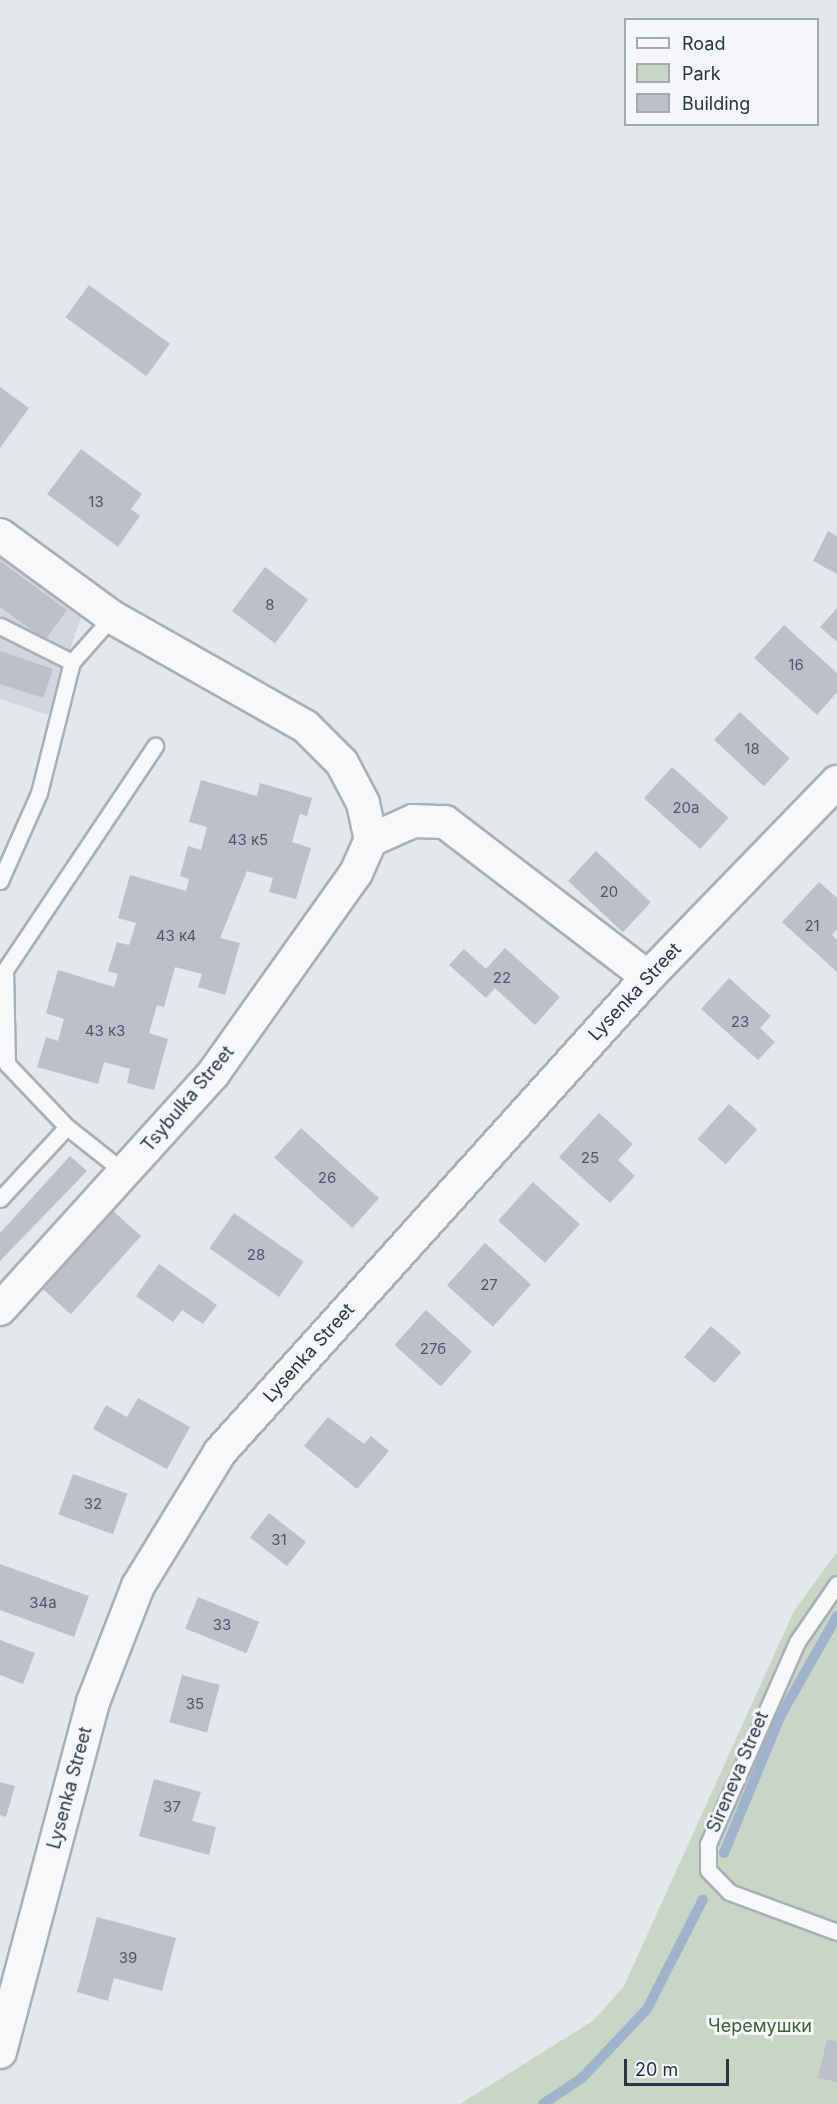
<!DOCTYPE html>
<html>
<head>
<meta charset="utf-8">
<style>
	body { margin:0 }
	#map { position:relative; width:837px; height:2104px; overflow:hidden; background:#e4e7ec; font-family:Inter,sans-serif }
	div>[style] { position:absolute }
	.built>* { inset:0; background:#d2d6de }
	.green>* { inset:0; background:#c9d6c5 }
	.stream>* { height:10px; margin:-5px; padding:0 5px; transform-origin:5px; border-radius:5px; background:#9fb4cc }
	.building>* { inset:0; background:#bbc0ca; transform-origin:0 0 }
	.roads { filter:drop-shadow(2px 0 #a9aeb7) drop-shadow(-2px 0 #a9aeb7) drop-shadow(0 2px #a9aeb7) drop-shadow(0 -2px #a9aeb7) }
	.lane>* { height:15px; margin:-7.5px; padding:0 7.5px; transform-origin:7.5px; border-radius:7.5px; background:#f7f8fa }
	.street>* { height:32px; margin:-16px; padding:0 16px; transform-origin:16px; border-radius:16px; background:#f7f8fa }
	span { translate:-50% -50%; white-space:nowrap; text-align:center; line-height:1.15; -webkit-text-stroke:6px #f4f6f9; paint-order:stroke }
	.number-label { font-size:15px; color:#4f5766 }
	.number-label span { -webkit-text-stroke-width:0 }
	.street-label { font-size:18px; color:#2b3445 }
	.park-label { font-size:18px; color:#3f6138 }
	.legend { position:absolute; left:624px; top:18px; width:195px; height:108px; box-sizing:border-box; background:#f4f6f9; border:2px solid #a4a8b1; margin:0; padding:8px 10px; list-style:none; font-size:18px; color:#2b3445 }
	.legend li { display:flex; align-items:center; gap:12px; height:30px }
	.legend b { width:30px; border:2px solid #a4a8b1 }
	.scale { position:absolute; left:624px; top:2059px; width:105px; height:27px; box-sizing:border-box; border:3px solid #2b3445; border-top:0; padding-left:8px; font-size:18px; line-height:21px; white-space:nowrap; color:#2b3445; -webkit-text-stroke:4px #f4f6f9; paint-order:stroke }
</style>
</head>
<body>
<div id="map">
	<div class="built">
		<div style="clip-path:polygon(0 546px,84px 608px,48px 715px,0 699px)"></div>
	</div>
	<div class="green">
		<div style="clip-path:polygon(837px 1552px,837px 2104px,460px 2104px,594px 2020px,624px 1986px,794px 1611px)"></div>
	</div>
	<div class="stream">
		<div style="left:724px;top:1853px;width:149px;rotate:-67.6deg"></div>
		<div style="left:781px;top:1715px;width:114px;rotate:-60.5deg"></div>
		<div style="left:543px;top:2104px;width:47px;rotate:-33.7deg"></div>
		<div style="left:582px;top:2078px;width:95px;rotate:-46.7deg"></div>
		<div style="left:647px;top:2009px;width:123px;rotate:-63deg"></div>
	</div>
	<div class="building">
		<div style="left:89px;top:285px;width:100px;height:40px;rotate:36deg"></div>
		<div style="clip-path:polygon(0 387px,29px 408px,0 448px)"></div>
		<div style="clip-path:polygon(81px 449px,142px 494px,131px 509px,140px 516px,118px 547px,47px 494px)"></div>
		<div style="clip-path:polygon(828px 531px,837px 536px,837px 574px,813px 561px)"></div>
		<div style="clip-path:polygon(0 561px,67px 610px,45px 640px,0 607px)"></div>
		<div style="left:265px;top:567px;width:54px;height:55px;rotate:37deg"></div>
		<div style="clip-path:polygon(837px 608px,837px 642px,820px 627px)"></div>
		<div style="clip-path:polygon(784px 625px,837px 673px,837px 692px,817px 715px,754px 658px)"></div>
		<div style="clip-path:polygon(0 651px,53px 669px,43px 698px,0 684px)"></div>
		<div style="left:740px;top:712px;width:68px;height:38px;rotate:43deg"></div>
		<div style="left:672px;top:767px;width:76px;height:42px;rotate:42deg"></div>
		<div style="clip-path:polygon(201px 780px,257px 796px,260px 783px,312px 798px,307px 816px,300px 814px,292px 842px,311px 848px,296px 899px,269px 892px,273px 878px,247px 871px,220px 938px,240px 943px,225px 995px,198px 987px,202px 974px,175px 967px,164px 1007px,157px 1005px,149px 1033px,168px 1039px,154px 1090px,127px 1083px,130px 1069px,104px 1062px,98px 1084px,37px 1067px,46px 1037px,58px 1041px,64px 1019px,46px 1013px,58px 970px,114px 987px,118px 974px,108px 971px,117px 942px,129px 945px,136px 923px,118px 918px,130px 875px,186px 891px,189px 879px,180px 876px,188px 846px,201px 850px,207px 827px,189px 822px)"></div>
		<div style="left:596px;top:851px;width:75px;height:41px;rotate:43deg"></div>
		<div style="clip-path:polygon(819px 882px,837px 898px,837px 929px,832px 935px,837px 940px,837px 972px,782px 922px)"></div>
		<div style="clip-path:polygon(505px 948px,560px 997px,535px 1025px,495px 988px,486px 998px,449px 965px,464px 949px,486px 969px)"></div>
		<div style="clip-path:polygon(729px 978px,771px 1016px,760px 1028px,775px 1042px,758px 1060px,701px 1009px)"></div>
		<div style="left:729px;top:1104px;width:38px;height:47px;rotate:42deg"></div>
		<div style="clip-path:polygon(599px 1113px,633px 1144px,618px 1160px,635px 1176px,610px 1203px,559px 1157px)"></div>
		<div style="left:301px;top:1128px;width:105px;height:40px;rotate:42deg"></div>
		<div style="clip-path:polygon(70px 1156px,87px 1171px,0 1261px,0 1233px)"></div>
		<div style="left:533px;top:1182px;width:63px;height:52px;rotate:42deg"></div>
		<div style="left:112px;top:1210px;width:39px;height:105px;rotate:42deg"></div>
		<div style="left:234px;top:1213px;width:85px;height:43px;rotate:35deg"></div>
		<div style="left:485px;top:1243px;width:62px;height:57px;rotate:42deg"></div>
		<div style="clip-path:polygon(159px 1264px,217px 1305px,203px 1324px,182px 1310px,173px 1322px,136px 1296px)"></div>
		<div style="left:426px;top:1310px;width:62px;height:47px;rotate:42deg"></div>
		<div style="left:711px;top:1326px;width:40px;height:41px;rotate:41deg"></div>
		<div style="clip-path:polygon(138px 1398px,190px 1427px,167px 1469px,93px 1429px,106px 1405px,127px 1417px)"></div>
		<div style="clip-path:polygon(328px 1417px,364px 1444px,371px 1436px,389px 1451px,357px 1489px,304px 1446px)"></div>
		<div style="left:73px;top:1474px;width:58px;height:43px;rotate:20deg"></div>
		<div style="left:269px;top:1513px;width:47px;height:31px;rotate:38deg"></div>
		<div style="clip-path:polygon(0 1564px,89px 1596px,74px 1637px,0 1610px)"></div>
		<div style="left:198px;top:1597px;width:66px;height:34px;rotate:22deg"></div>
		<div style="clip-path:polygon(0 1640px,35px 1653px,23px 1684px,0 1675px)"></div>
		<div style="left:182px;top:1675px;width:39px;height:49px;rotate:15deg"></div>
		<div style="clip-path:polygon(154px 1779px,201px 1792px,192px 1821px,216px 1827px,209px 1855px,139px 1836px)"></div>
		<div style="clip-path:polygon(0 1782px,15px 1786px,6px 1817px,0 1815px)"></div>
		<div style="clip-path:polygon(97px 1917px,176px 1938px,162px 1991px,114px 1978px,108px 2001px,77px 1992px)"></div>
		<div style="clip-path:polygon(827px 2039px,837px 2042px,837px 2082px,818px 2078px)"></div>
	</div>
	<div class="roads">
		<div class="lane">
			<div style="left:0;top:626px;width:80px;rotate:26.6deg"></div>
			<div style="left:0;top:881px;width:96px;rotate:-66.1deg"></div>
			<div style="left:39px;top:793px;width:135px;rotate:-75.9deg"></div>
			<div style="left:72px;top:662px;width:60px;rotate:-48.4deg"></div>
			<div style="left:124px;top:1172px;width:73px;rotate:-141.7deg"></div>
			<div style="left:67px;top:1127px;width:87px;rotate:-133.6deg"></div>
			<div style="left:7px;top:1064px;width:94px;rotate:-91.2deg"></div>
			<div style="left:5px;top:970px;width:270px;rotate:-56.2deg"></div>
			<div style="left:0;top:1199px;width:98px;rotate:-47.1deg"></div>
			<div style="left:837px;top:1584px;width:70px;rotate:124.6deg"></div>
			<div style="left:797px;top:1642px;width:221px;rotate:113.8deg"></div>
			<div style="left:708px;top:1844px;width:26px;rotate:90deg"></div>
			<div style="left:708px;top:1870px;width:30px;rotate:46deg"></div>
			<div style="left:729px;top:1892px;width:115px;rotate:20.3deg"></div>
		</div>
		<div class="street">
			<div style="left:0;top:535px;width:139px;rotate:36.2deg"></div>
			<div style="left:112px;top:617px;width:222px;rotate:29.5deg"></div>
			<div style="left:305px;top:726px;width:52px;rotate:45deg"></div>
			<div style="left:342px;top:763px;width:45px;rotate:62.3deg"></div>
			<div style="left:363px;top:803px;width:38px;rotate:78deg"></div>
			<div style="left:371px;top:840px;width:46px;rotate:-24.3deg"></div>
			<div style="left:413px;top:821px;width:32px;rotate:2deg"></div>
			<div style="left:445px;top:822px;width:255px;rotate:37.4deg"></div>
			<div style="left:0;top:1309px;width:317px;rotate:-47.8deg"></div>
			<div style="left:213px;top:1074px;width:247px;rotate:-54.6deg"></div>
			<div style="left:356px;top:873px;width:36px;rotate:-66deg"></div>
			<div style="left:0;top:2052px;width:362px;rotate:-75.1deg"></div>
			<div style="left:93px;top:1702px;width:124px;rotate:-68.8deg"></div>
			<div style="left:138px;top:1586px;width:157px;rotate:-58.5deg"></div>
			<div style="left:220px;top:1452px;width:639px;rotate:-47.98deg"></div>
			<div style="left:648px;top:977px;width:272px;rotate:-45.9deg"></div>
		</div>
	</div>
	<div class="number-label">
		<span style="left:96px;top:502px">13</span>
		<span style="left:270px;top:605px">8</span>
		<span style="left:796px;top:665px">16</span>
		<span style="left:752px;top:749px">18</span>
		<span style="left:686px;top:808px">20а</span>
		<span style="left:248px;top:840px">43 к5</span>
		<span style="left:609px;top:892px">20</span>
		<span style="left:812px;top:926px">21</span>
		<span style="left:176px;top:936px">43 к4</span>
		<span style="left:502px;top:978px">22</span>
		<span style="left:740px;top:1022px">23</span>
		<span style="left:105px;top:1031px">43 к3</span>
		<span style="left:590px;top:1158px">25</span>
		<span style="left:327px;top:1178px">26</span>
		<span style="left:256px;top:1255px">28</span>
		<span style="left:489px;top:1285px">27</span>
		<span style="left:433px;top:1349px">27б</span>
		<span style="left:93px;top:1504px">32</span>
		<span style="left:279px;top:1540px">31</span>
		<span style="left:43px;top:1603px">34а</span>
		<span style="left:222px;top:1625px">33</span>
		<span style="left:195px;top:1704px">35</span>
		<span style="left:172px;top:1807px">37</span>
		<span style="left:128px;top:1958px">39</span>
	</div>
	<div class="street-label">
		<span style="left:635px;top:992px;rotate:-47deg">Lysenka Street</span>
		<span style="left:188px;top:1099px;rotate:-50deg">Tsybulka Street</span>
		<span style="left:309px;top:1353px;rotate:-48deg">Lysenka Street</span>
		<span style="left:738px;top:1772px;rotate:-67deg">Sireneva Street</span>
		<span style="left:70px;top:1788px;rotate:-75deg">Lysenka Street</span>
	</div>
	<div class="park-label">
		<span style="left:760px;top:2026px">Черемушки</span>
	</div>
	<ul class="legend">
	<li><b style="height:8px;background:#f7f8fa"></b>Road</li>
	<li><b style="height:16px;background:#c9d6c5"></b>Park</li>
	<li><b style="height:16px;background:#bbc0ca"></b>Building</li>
	</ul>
	<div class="scale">20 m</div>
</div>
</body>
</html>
